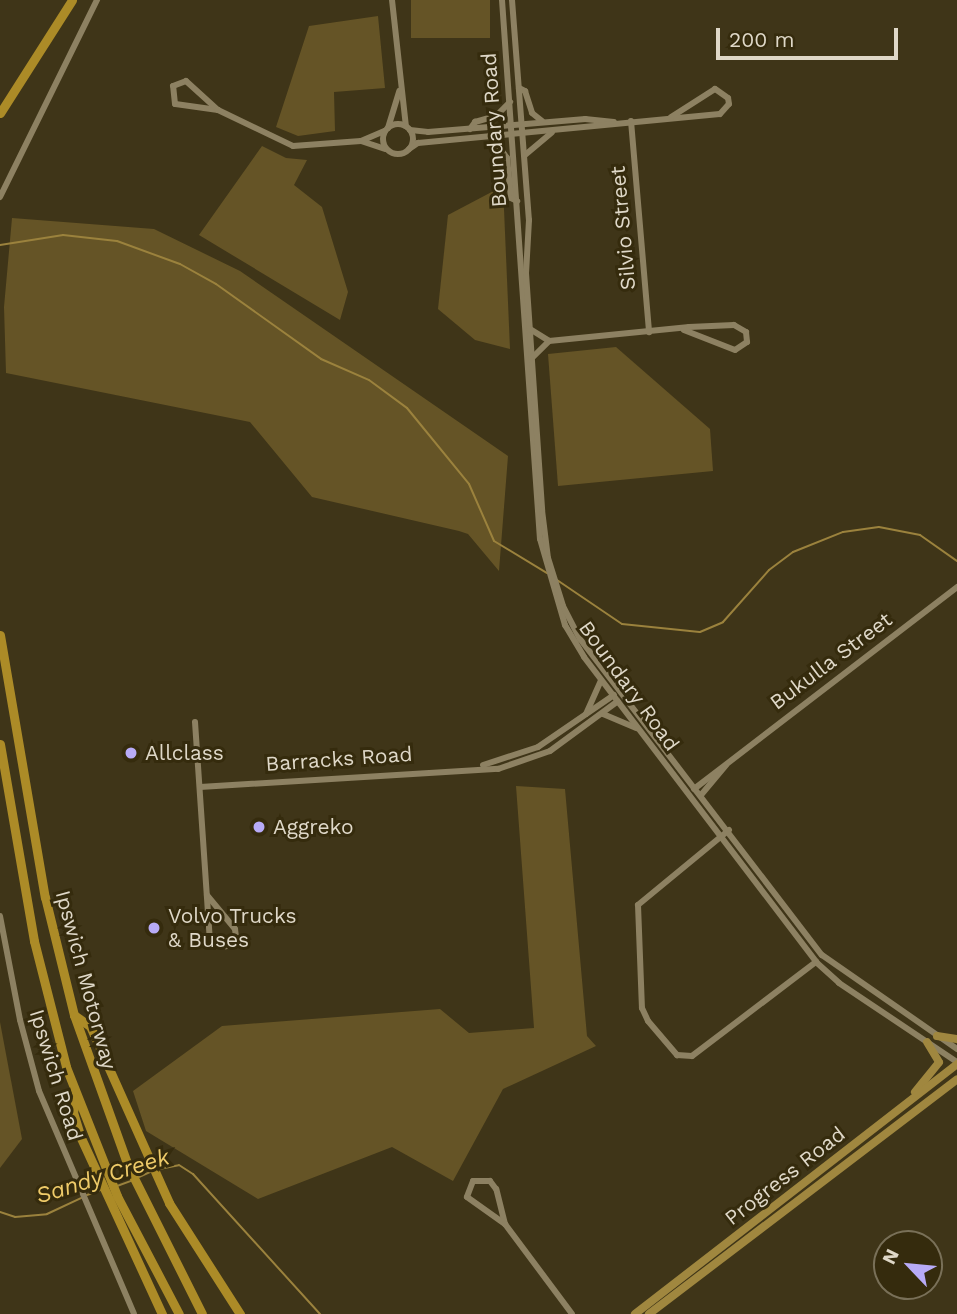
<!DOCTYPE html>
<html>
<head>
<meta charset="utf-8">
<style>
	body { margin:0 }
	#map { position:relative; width:957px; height:1314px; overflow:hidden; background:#3f3518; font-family:"Work Sans",sans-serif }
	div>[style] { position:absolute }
	.green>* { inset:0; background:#655426; transform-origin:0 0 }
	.stream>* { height:2px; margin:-1px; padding:0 1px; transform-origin:1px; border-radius:1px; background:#9b823d }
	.minor>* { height:6px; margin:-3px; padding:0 3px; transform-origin:3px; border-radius:3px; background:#8d8162 }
	.minor>.ring { margin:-3px; padding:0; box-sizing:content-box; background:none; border:6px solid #8d8162; border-radius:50% }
	.major>* { height:8px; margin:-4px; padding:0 4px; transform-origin:4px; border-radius:4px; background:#a0873f }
	.highway>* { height:9px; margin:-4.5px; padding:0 4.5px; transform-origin:4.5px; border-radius:4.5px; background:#ac8b27 }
	.dots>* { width:19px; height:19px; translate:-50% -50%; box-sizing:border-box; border:4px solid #352b0d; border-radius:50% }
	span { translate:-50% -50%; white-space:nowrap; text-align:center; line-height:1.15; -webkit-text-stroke:6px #352b0d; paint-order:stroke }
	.street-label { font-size:21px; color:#dfd8c8 }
	.poi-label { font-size:21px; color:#dfd8c8 }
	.left { translate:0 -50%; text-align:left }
	.water-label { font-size:23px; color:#efcb69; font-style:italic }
	.north { position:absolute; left:873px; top:1230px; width:70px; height:70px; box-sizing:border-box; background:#352b0d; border:2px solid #797058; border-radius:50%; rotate:296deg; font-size:19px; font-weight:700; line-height:28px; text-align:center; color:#dfd8c8 }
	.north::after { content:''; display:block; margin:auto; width:24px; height:32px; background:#b8abf7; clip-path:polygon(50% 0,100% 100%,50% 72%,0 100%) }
	.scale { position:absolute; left:716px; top:28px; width:182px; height:32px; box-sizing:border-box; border:4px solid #dfd8c8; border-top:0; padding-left:9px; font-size:21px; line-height:24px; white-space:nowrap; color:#dfd8c8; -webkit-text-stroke:5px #352b0d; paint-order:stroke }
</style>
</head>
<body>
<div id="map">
	<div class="green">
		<div style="left:411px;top:0;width:79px;height:38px"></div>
		<div style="clip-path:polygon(378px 16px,385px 88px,334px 92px,335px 131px,298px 136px,276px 127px,309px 26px)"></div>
		<div style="clip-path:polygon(262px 146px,286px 158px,307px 160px,294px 185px,322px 207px,348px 292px,340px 320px,199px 235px)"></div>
		<div style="clip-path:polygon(503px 186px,510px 349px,475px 340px,438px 309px,448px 215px)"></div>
		<div style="clip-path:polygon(12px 218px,154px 229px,240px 271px,508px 456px,499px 571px,468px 534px,459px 531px,312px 497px,250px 422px,6px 373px,4px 307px)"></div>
		<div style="clip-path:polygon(616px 347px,710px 429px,713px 471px,558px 486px,548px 354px)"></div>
		<div style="clip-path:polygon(516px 786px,565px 789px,587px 1036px,596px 1046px,503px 1089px,453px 1181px,392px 1147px,258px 1199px,146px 1131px,133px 1091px,222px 1026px,440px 1009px,469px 1033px,534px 1028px)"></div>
		<div style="clip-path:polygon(0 1022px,22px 1139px,0 1168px)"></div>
	</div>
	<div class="stream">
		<div style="left:0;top:245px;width:64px;rotate:-9deg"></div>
		<div style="left:63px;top:235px;width:54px;rotate:6.3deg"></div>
		<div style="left:117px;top:241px;width:67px;rotate:20.1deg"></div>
		<div style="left:180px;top:264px;width:41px;rotate:29.1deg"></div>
		<div style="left:216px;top:284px;width:129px;rotate:35.5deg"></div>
		<div style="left:321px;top:359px;width:52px;rotate:23.6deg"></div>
		<div style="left:369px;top:380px;width:47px;rotate:36.4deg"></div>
		<div style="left:407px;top:408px;width:98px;rotate:50.8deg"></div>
		<div style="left:469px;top:484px;width:62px;rotate:66.3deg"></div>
		<div style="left:494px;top:541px;width:62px;rotate:31.1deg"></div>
		<div style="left:557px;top:580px;width:78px;rotate:34.1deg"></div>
		<div style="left:622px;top:624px;width:78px;rotate:5.9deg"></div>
		<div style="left:700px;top:632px;width:25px;rotate:-23deg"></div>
		<div style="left:723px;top:622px;width:69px;rotate:-48.5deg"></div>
		<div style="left:769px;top:570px;width:30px;rotate:-37deg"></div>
		<div style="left:793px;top:552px;width:54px;rotate:-21.8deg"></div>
		<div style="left:843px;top:532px;width:36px;rotate:-8deg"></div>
		<div style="left:879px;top:527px;width:42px;rotate:11deg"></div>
		<div style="left:920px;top:535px;width:45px;rotate:35.1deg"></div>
		<div style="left:159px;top:1169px;width:20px;rotate:-11deg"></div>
		<div style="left:179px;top:1165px;width:17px;rotate:33deg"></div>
		<div style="left:193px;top:1174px;width:189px;rotate:47.8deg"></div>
		<div style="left:139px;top:1177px;width:12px;rotate:-24deg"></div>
		<div style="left:117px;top:1186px;width:15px;rotate:-20deg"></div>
		<div style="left:87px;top:1195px;width:15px;rotate:-20deg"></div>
		<div style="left:0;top:1212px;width:16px;rotate:18deg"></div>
		<div style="left:15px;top:1217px;width:32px;rotate:-5deg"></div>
		<div style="left:47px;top:1214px;width:38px;rotate:-25deg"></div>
	</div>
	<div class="minor">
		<div style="left:392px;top:0;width:127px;rotate:83.7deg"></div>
		<div style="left:502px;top:0;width:540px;rotate:85.97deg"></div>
		<div style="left:540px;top:539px;width:90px;rotate:73.8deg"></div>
		<div style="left:565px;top:625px;width:37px;rotate:59deg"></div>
		<div style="left:584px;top:657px;width:383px;rotate:52.7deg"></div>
		<div style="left:816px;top:962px;width:31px;rotate:42deg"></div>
		<div style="left:839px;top:983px;width:142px;rotate:33.8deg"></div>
		<div style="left:512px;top:0;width:221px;rotate:85.6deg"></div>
		<div style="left:529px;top:220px;width:53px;rotate:93.2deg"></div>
		<div style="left:526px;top:273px;width:238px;rotate:86.1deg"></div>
		<div style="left:542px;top:510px;width:48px;rotate:82.9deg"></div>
		<div style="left:548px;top:558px;width:50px;rotate:72.6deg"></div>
		<div style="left:563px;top:606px;width:37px;rotate:63deg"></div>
		<div style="left:580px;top:639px;width:398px;rotate:52.6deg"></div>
		<div style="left:822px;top:955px;width:165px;rotate:34.8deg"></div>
		<div style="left:519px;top:88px;width:7px;rotate:27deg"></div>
		<div style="left:525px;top:91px;width:23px;rotate:72deg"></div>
		<div style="left:532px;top:113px;width:13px;rotate:39deg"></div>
		<div style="left:218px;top:110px;width:43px;rotate:-172.1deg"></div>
		<div style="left:175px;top:104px;width:18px;rotate:-96deg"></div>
		<div style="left:173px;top:86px;width:14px;rotate:-21deg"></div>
		<div style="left:186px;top:81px;width:43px;rotate:42.2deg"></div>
		<div style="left:218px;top:110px;width:83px;rotate:25.6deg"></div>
		<div style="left:293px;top:146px;width:68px;rotate:-4.2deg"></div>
		<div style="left:361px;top:141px;width:26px;rotate:-23deg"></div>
		<div style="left:631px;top:121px;width:212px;rotate:85.1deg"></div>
		<div class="ring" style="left:383px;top:124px;width:24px;height:24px"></div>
		<div style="left:388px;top:128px;width:39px;rotate:-73deg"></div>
		<div style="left:470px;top:129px;width:9px;rotate:-54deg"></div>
		<div style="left:475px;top:122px;width:22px;rotate:-16deg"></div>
		<div style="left:496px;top:116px;width:20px;rotate:-45deg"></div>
		<div style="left:410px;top:130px;width:18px;rotate:6deg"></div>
		<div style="left:428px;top:132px;width:158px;rotate:-4.7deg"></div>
		<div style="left:585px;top:119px;width:29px;rotate:6deg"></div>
		<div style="left:491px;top:136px;width:27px;rotate:54deg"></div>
		<div style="left:507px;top:158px;width:40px;rotate:84.3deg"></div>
		<div style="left:511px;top:198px;width:7px;rotate:27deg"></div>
		<div style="left:361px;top:141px;width:26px;rotate:18deg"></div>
		<div style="left:409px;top:149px;width:11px;rotate:-34deg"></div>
		<div style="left:418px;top:143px;width:303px;rotate:-5.5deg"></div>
		<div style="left:720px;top:114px;width:13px;rotate:-48deg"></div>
		<div style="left:729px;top:104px;width:6px;rotate:-99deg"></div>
		<div style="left:728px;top:98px;width:16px;rotate:-145deg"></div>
		<div style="left:715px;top:89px;width:52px;rotate:147.5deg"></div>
		<div style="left:525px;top:155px;width:35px;rotate:-40deg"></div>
		<div style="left:0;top:197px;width:220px;rotate:-63.8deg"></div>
		<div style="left:530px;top:329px;width:22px;rotate:32deg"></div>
		<div style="left:532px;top:358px;width:24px;rotate:-45deg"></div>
		<div style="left:549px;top:341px;width:141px;rotate:-5.7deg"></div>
		<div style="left:689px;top:327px;width:45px;rotate:-2.5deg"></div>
		<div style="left:734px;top:325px;width:14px;rotate:30deg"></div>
		<div style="left:746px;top:332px;width:10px;rotate:84deg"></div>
		<div style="left:747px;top:342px;width:14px;rotate:146deg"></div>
		<div style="left:735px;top:350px;width:55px;rotate:-158.6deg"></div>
		<div style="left:586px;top:714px;width:37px;rotate:-66deg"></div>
		<div style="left:603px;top:714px;width:36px;rotate:23deg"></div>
		<div style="left:195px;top:722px;width:219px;rotate:86.1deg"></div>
		<div style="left:210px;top:940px;width:17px;rotate:21deg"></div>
		<div style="left:226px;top:946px;width:13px;rotate:-42deg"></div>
		<div style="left:236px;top:937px;width:8px;rotate:-97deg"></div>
		<div style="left:235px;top:929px;width:44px;rotate:-129.5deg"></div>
		<div style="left:483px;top:765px;width:58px;rotate:-18.1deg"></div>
		<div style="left:538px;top:747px;width:92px;rotate:-34.4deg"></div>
		<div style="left:200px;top:787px;width:299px;rotate:-3.5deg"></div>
		<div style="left:498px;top:769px;width:55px;rotate:-19.1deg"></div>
		<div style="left:550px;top:751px;width:84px;rotate:-36.3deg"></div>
		<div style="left:694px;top:789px;width:332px;rotate:-37.5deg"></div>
		<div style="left:701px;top:795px;width:39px;rotate:-50deg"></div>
		<div style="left:729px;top:830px;width:118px;rotate:140.5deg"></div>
		<div style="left:638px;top:905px;width:103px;rotate:87.8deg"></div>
		<div style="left:642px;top:1008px;width:14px;rotate:65deg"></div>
		<div style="left:648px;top:1021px;width:45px;rotate:49.5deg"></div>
		<div style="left:677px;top:1055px;width:15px;rotate:4deg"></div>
		<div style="left:692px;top:1056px;width:156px;rotate:-37.2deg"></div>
		<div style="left:0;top:916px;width:106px;rotate:79.1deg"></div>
		<div style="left:20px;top:1020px;width:73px;rotate:75deg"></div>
		<div style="left:39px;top:1091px;width:242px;rotate:66.9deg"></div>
		<div style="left:505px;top:1224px;width:36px;rotate:-104deg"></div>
		<div style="left:496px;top:1189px;width:10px;rotate:-127deg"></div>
		<div style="left:490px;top:1181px;width:17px;rotate:180deg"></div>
		<div style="left:473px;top:1181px;width:17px;rotate:111deg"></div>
		<div style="left:467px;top:1197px;width:47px;rotate:35.4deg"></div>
		<div style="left:505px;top:1224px;width:112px;rotate:53.3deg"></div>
	</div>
	<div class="major">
		<div style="left:937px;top:1036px;width:20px;rotate:9deg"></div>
		<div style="left:915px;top:1092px;width:38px;rotate:-51deg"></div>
		<div style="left:939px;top:1062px;width:23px;rotate:-121deg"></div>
		<div style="left:635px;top:1314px;width:408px;rotate:-37.8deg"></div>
		<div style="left:649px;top:1314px;width:387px;rotate:-37.3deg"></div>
	</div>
	<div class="highway">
		<div style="left:0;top:113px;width:134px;rotate:-57.5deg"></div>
		<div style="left:0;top:635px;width:266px;rotate:80.3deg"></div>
		<div style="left:45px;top:897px;width:122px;rotate:76.2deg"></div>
		<div style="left:74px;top:1015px;width:160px;rotate:70.3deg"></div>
		<div style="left:128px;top:1166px;width:165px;rotate:63.4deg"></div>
		<div style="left:0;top:744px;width:200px;rotate:80.2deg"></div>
		<div style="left:34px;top:941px;width:130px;rotate:75.7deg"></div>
		<div style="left:66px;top:1067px;width:139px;rotate:68.4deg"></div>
		<div style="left:117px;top:1196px;width:133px;rotate:62.3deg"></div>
		<div style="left:74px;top:1015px;width:19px;rotate:35deg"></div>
		<div style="left:90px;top:1026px;width:194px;rotate:65.9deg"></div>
		<div style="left:169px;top:1203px;width:132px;rotate:57.4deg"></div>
		<div style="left:76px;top:1099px;width:13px;rotate:103deg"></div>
		<div style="left:73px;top:1112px;width:27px;rotate:73deg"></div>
		<div style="left:81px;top:1138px;width:194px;rotate:65.3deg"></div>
	</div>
	<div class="dots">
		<div style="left:131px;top:753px;background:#b8abf7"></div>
		<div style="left:259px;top:827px;background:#b8abf7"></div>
		<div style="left:154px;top:928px;background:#b8abf7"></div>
	</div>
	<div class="street-label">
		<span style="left:494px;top:130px;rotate:-94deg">Boundary Road</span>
		<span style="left:623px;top:228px;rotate:-95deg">Silvio Street</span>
		<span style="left:831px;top:661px;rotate:-37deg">Bukulla Street</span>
		<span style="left:629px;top:686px;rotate:54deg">Boundary Road</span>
		<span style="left:339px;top:759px;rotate:-4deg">Barracks Road</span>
		<span style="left:86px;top:980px;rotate:75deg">Ipswich Motorway</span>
		<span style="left:56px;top:1075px;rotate:73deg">Ipswich Road</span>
		<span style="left:785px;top:1176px;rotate:-38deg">Progress Road</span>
	</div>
	<div class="poi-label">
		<span class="left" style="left:145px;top:753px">Allclass</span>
		<span class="left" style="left:273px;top:827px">Aggreko</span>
		<span class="left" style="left:168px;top:928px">Volvo Trucks<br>&amp; Buses</span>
	</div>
	<div class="water-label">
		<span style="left:103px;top:1177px;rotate:-17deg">Sandy Creek</span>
	</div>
	<div class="north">N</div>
	<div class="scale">200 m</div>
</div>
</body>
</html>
